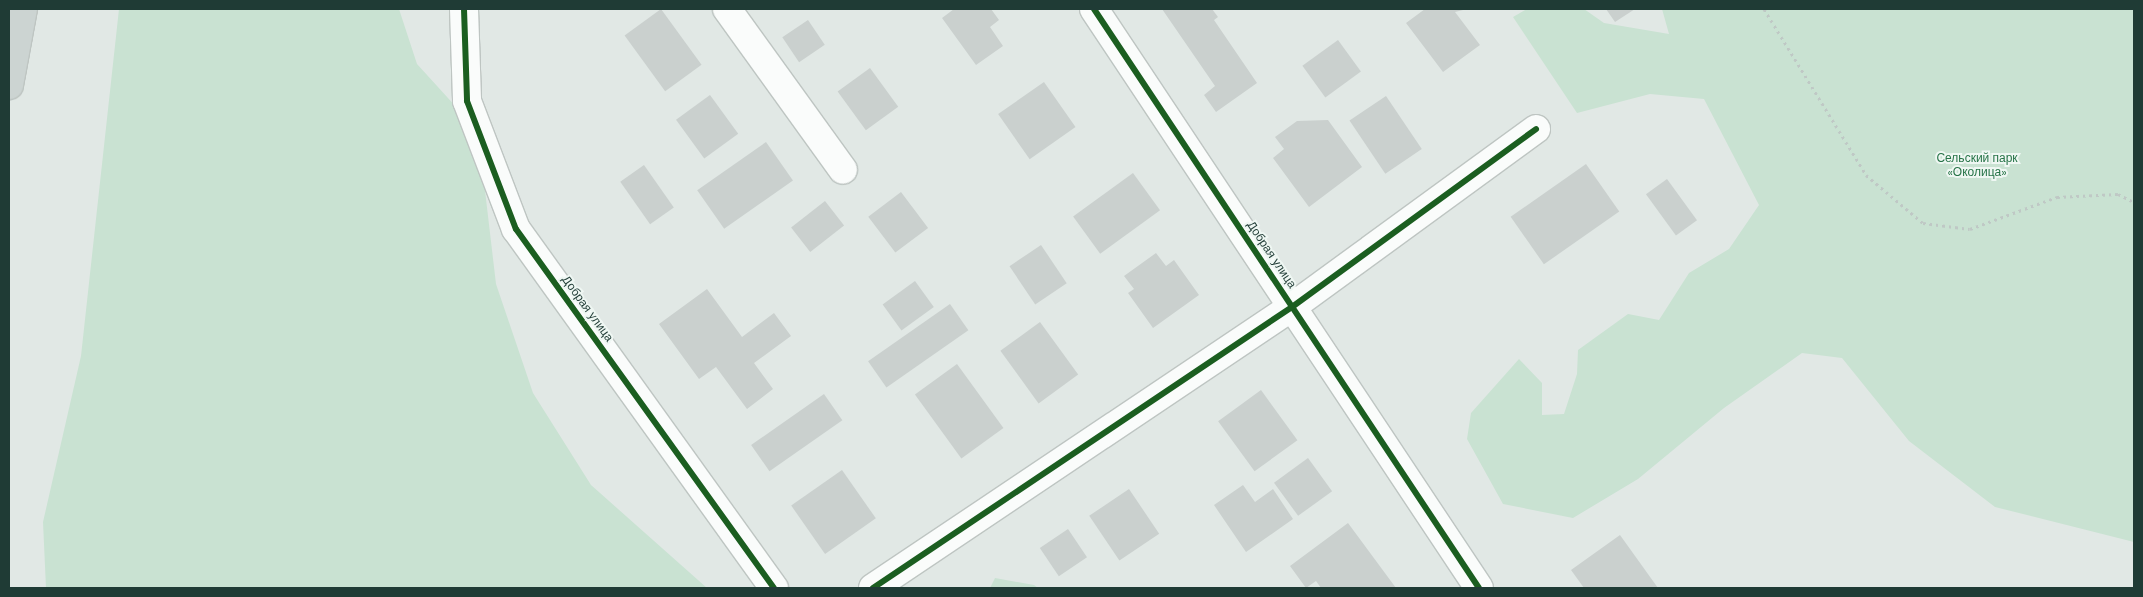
<!DOCTYPE html>
<html>
<head>
<meta charset="utf-8">
<style>
	body { margin:0 }
	#map { position:relative; width:2143px; height:597px; overflow:hidden; background:#e1e8e5; font-family:"DM Sans",sans-serif }
	div>[style] { position:absolute }
	.green>* { inset:0; background:#c9e2d2 }
	.building>* { inset:0; background:#cad0ce; transform-origin:0 0 }
	.path>* { height:3px; margin-top:-1.5px; transform-origin:0; background:repeating-linear-gradient(90deg,#bfc8c5 0 2.5px,transparent 0 6.5px) }
	.roads { filter:drop-shadow(1px 0 #bec5c2) drop-shadow(-1px 0 #bec5c2) drop-shadow(0 1px #bec5c2) drop-shadow(0 -1px #bec5c2) }
	.minor>* { height:28px; margin:-14px; padding:0 14px; transform-origin:14px; border-radius:14px; background:#fafcfb }
	.major>* { height:28px; margin:-14px; padding:0 14px; transform-origin:14px; border-radius:14px; background:#ccd4d2 }
	.cycleway>* { height:6px; margin:-3px; padding:0 3px; transform-origin:3px; border-radius:3px; background:#1b5e20 }
	span { translate:-50% -50%; white-space:nowrap; text-align:center; line-height:1.15; -webkit-text-stroke:4px #eff7f3; paint-order:stroke }
	.park-label { font-size:12px; color:#277448 }
	.street-label { font-size:12px; color:#1f3b35 }
	.frame { position:absolute; inset:0; border:10px solid #1f3b35; pointer-events:none }
</style>
</head>
<body>
<div id="map">
	<div class="green">
		<div style="clip-path:polygon(119px 9px,399px 9px,417px 64px,478px 131px,496px 284px,533px 393px,591px 485px,707px 588px,46px 588px,43px 522px,81px 356px)"></div>
		<div style="clip-path:polygon(1527px 9px,1584px 9px,1604px 23px,1669px 34px,1662px 9px,2134px 9px,2134px 542px,1995px 507px,1909px 441px,1842px 358px,1802px 353px,1724px 408px,1638px 479px,1573px 518px,1503px 504px,1467px 439px,1471px 413px,1519px 359px,1542px 383px,1542px 415px,1564px 414px,1577px 374px,1578px 350px,1628px 314px,1659px 320px,1689px 273px,1729px 249px,1759px 205px,1704px 99px,1650px 94px,1577px 113px,1513px 17px)"></div>
		<div style="clip-path:polygon(995px 578px,1034px 585px,1038px 588px,990px 588px)"></div>
	</div>
	<div class="building">
		<div style="left:661px;top:9px;width:69px;height:45px;rotate:54deg"></div>
		<div style="clip-path:polygon(954px 9px,991px 9px,999px 20px,990px 27px,1003px 46px,976px 65px,942px 18px)"></div>
		<div style="clip-path:polygon(1162px 9px,1212px 9px,1218px 17px,1214px 20px,1257px 83px,1216px 112px,1204px 95px,1215px 86px)"></div>
		<div style="clip-path:polygon(1425px 9px,1467px 9px,1455px 12px,1480px 45px,1443px 72px,1406px 23px)"></div>
		<div style="clip-path:polygon(1606px 9px,1635px 9px,1615px 22px)"></div>
		<div style="left:808px;top:20px;width:30px;height:31px;rotate:56deg"></div>
		<div style="left:1338px;top:40px;width:39px;height:44px;rotate:54deg"></div>
		<div style="left:870px;top:68px;width:48px;height:40px;rotate:54deg"></div>
		<div style="left:1044px;top:82px;width:55px;height:56px;rotate:55deg"></div>
		<div style="left:710px;top:95px;width:48px;height:42px;rotate:54deg"></div>
		<div style="left:1386px;top:96px;width:64px;height:44px;rotate:56deg"></div>
		<div style="clip-path:polygon(1328px 120px,1362px 167px,1309px 207px,1273px 158px,1284px 149px,1275px 137px,1297px 121px)"></div>
		<div style="left:766px;top:142px;width:47px;height:84px;rotate:55deg"></div>
		<div style="left:1586px;top:164px;width:58px;height:92px;rotate:55deg"></div>
		<div style="left:644px;top:165px;width:52px;height:29px;rotate:55deg"></div>
		<div style="left:1133px;top:173px;width:46px;height:74px;rotate:54deg"></div>
		<div style="left:1667px;top:179px;width:51px;height:26px;rotate:54deg"></div>
		<div style="left:901px;top:192px;width:45px;height:41px;rotate:53deg"></div>
		<div style="left:825px;top:201px;width:31px;height:43px;rotate:52deg"></div>
		<div style="left:1041px;top:245px;width:46px;height:38px;rotate:56deg"></div>
		<div style="clip-path:polygon(1156px 253px,1166px 266px,1174px 260px,1199px 295px,1153px 328px,1128px 293px,1134px 289px,1124px 276px)"></div>
		<div style="left:915px;top:281px;width:32px;height:40px;rotate:54deg"></div>
		<div style="clip-path:polygon(707px 289px,742px 337px,774px 313px,791px 336px,754px 363px,773px 389px,747px 409px,716px 367px,699px 379px,659px 324px)"></div>
		<div style="left:950px;top:304px;width:32px;height:100px;rotate:55deg"></div>
		<div style="left:1040px;top:322px;width:65px;height:49px;rotate:54deg"></div>
		<div style="left:957px;top:364px;width:79px;height:52px;rotate:54deg"></div>
		<div style="left:1261px;top:390px;width:62px;height:53px;rotate:54deg"></div>
		<div style="left:824px;top:394px;width:32px;height:89px;rotate:55deg"></div>
		<div style="left:1308px;top:458px;width:41px;height:42px;rotate:54deg"></div>
		<div style="left:842px;top:470px;width:59px;height:62px;rotate:55deg"></div>
		<div style="clip-path:polygon(1243px 485px,1255px 502px,1273px 489px,1293px 519px,1246px 552px,1214px 505px)"></div>
		<div style="left:1129px;top:489px;width:54px;height:48px;rotate:56deg"></div>
		<div style="clip-path:polygon(1348px 523px,1396px 588px,1321px 588px,1316px 581px,1306px 588px,1290px 566px)"></div>
		<div style="left:1068px;top:529px;width:34px;height:34px;rotate:56deg"></div>
		<div style="clip-path:polygon(1620px 535px,1658px 588px,1584px 588px,1571px 570px)"></div>
	</div>
	<div class="path">
		<div style="left:1764px;top:9px;width:195px;rotate:58.4deg"></div>
		<div style="left:1866px;top:175px;width:75px;rotate:40.1deg"></div>
		<div style="left:1923px;top:223px;width:47px;rotate:7.3deg"></div>
		<div style="left:1970px;top:229px;width:93px;rotate:-20.2deg"></div>
		<div style="left:2057px;top:197px;width:61px;rotate:-2.8deg"></div>
		<div style="left:2118px;top:194px;width:18px;rotate:27deg"></div>
	</div>
	<div class="roads">
		<div class="minor">
			<div style="left:464px;top:9px;width:92px;rotate:88.1deg"></div>
			<div style="left:467px;top:101px;width:137px;rotate:69.1deg"></div>
			<div style="left:516px;top:229px;width:442px;rotate:54.3deg"></div>
			<div style="left:727px;top:9px;width:198px;rotate:54.2deg"></div>
			<div style="left:1094px;top:9px;width:695px;rotate:56.38deg"></div>
			<div style="left:873px;top:588px;width:505px;rotate:-33.85deg"></div>
			<div style="left:1292px;top:307px;width:302px;rotate:-36.1deg"></div>
		</div>
		<div class="major">
			<div style="left:9px;top:85px;width:77px;rotate:-79.6deg"></div>
		</div>
	</div>
	<div class="cycleway">
		<div style="left:464px;top:9px;width:92px;rotate:88.1deg"></div>
		<div style="left:467px;top:101px;width:137px;rotate:69.1deg"></div>
		<div style="left:516px;top:229px;width:442px;rotate:54.3deg"></div>
		<div style="left:1094px;top:9px;width:695px;rotate:56.38deg"></div>
		<div style="left:873px;top:588px;width:505px;rotate:-33.85deg"></div>
		<div style="left:1292px;top:307px;width:302px;rotate:-36.1deg"></div>
	</div>
	<div class="park-label">
		<span style="left:1977px;top:166px">Сельский парк<br>«Околица»</span>
	</div>
	<div class="street-label">
		<span style="left:1271px;top:255px;rotate:56deg">Добрая улица</span>
		<span style="left:587px;top:309px;rotate:54deg">Добрая улица</span>
	</div>
	<div class="frame"></div>
</div>
</body>
</html>
